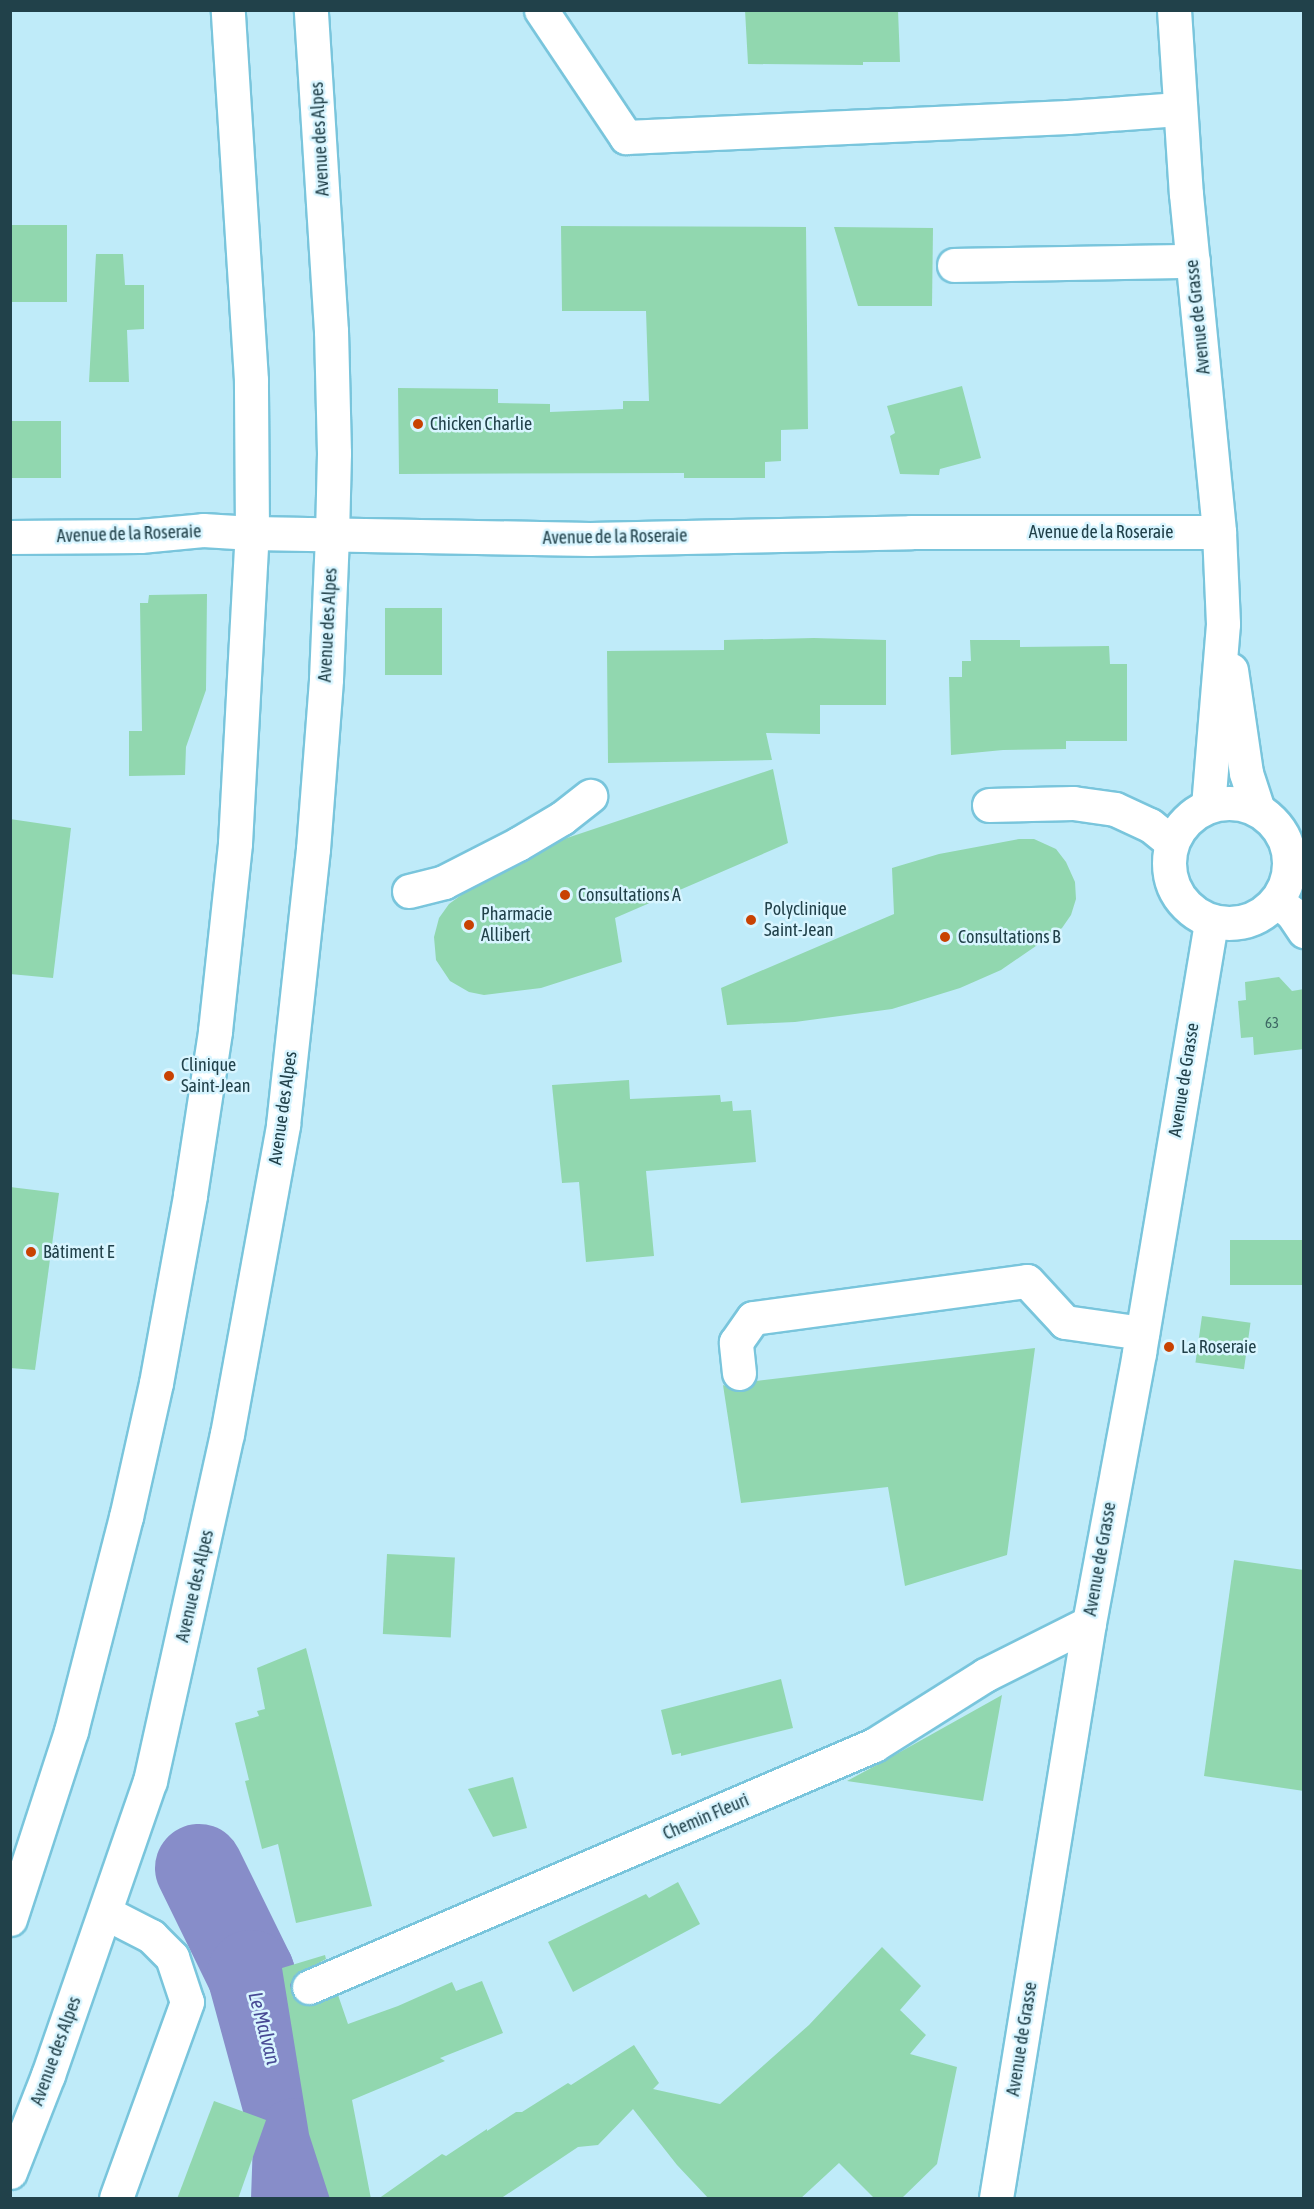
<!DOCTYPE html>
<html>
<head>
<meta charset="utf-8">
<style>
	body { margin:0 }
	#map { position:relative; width:1314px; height:2209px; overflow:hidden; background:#bfebf9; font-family:"Asap Condensed",sans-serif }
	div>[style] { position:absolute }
	.river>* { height:88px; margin:-44px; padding:0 44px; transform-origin:44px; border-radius:44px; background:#878dc9 }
	.building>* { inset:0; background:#91d7af; transform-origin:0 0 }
	.roads { filter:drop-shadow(2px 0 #79c5dc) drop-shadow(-2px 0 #79c5dc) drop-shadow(0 2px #79c5dc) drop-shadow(0 -2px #79c5dc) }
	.minor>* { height:33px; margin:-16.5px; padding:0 16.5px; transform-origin:16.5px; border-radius:16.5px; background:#fff }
	.major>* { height:33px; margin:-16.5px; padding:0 16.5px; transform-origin:16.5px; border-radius:16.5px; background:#fff }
	.major>.ring { margin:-16.5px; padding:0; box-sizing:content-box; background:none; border:33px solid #fff; border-radius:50% }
	.dots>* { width:16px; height:16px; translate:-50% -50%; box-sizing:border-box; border:3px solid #d8f5ff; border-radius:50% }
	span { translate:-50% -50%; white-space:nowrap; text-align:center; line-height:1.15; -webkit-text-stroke:5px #d8f5ff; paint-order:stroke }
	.number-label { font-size:15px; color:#3d6663 }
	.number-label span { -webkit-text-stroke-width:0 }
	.street-label { font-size:18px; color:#21414a }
	.poi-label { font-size:18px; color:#21414a }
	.left { translate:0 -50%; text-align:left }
	.water-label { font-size:20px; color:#474994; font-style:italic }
	.frame { position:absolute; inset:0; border:12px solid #21414a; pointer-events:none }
</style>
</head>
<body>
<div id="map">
	<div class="river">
		<div style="left:199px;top:1868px;width:118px;rotate:63.9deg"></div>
		<div style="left:251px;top:1974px;width:174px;rotate:74.7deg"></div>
		<div style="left:297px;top:2142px;width:56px;rotate:92deg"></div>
	</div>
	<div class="building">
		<div style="clip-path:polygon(745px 10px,898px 10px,900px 62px,863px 62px,863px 65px,748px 64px)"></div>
		<div style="left:10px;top:225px;width:57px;height:77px"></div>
		<div style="clip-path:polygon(561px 226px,806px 227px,808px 429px,781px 430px,781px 461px,765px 462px,765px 478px,684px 478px,684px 473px,399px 474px,398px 388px,498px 389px,498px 403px,550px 404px,550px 412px,623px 409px,623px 401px,649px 401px,646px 311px,562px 311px)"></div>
		<div style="clip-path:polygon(834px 227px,933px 228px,932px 306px,858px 306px)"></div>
		<div style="clip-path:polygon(96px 254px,123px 254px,125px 285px,144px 285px,144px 329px,127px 330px,129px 382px,89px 382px)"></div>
		<div style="clip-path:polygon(962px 386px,981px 458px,940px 469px,939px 475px,900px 474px,890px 436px,895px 433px,887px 406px)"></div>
		<div style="left:10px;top:421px;width:51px;height:57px"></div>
		<div style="clip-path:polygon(207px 594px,206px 690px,186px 747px,185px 775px,129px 776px,129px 731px,142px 731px,140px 603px,148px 603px,149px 595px)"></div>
		<div style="left:385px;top:608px;width:57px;height:67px"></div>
		<div style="clip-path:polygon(814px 638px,886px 640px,886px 705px,820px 705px,820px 734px,766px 733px,772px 760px,608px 763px,607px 651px,724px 650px,724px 640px)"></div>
		<div style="clip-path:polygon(970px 640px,1020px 640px,1020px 647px,1109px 646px,1110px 664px,1127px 664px,1127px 741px,1066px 741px,1066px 749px,1003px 750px,951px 755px,949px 677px,962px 677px,962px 661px,971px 661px)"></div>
		<div style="clip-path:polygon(773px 769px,788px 843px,615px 918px,622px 962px,541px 988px,484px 995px,469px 992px,450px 981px,436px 960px,434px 937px,439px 918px,449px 904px,464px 893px,561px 840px)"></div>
		<div style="clip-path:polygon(10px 819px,71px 828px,53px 978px,10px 974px)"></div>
		<div style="clip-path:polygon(1019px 839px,1034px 839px,1056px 849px,1066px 862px,1075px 882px,1076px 899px,1071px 915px,1062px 928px,1001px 970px,960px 988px,892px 1009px,795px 1022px,727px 1025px,721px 988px,894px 914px,892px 868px,939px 854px)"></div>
		<div style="clip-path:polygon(1279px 977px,1292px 991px,1304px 989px,1304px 1049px,1254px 1055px,1253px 1037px,1241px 1038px,1238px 1001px,1246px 1000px,1245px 982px)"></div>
		<div style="clip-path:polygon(629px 1080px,630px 1099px,720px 1095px,721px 1102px,732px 1101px,733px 1111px,751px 1110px,756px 1162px,646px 1171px,654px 1256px,586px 1262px,579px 1182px,562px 1183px,552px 1085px)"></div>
		<div style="clip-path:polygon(10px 1187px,59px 1193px,35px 1370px,10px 1368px)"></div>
		<div style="left:1304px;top:1240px;width:45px;height:74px;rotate:90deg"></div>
		<div style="left:1202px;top:1316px;width:49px;height:47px;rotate:8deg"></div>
		<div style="clip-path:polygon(1035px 1348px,1007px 1555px,905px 1586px,888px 1487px,741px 1503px,723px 1385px,741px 1392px,750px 1388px,756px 1381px)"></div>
		<div style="left:387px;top:1554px;width:68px;height:80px;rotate:3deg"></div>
		<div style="clip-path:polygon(1234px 1560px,1304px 1570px,1304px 1791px,1204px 1776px)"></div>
		<div style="clip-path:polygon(306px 1648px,372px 1906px,296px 1923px,278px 1844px,262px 1849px,245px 1781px,249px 1780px,235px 1723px,259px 1716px,257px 1711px,265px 1709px,257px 1668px)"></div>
		<div style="clip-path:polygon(781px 1679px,793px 1728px,681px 1756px,681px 1753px,672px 1755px,661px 1710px)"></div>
		<div style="clip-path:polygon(1002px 1695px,983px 1801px,847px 1781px,884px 1761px)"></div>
		<div style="clip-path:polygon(513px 1777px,527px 1828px,493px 1837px,468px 1789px)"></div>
		<div style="clip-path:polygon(678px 1882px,700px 1924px,573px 1992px,548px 1942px,646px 1894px,649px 1898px)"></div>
		<div style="clip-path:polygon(882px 1947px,921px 1986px,900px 2010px,926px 2035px,910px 2054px,957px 2067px,937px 2164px,901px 2199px,875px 2199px,839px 2163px,800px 2199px,709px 2199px,677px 2165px,633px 2109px,598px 2145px,578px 2147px,500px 2199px,378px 2199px,442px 2154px,446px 2156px,487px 2129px,487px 2131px,516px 2112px,522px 2112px,568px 2083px,571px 2085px,634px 2045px,659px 2083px,653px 2089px,720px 2104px,809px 2025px)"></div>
		<div style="clip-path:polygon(325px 1955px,326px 1959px,294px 1976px,290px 1985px,292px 1994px,298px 2002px,306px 2005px,316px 2004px,338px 1995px,348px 2024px,398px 2006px,452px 1982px,456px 1991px,482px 1981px,503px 2033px,440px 2058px,445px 2061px,352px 2100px,371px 2199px,330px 2199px,309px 2134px,282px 1968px)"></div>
		<div style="clip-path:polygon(214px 2101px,266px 2120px,238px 2199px,177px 2199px)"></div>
	</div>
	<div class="roads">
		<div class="minor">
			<div style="left:541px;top:10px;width:153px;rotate:56.2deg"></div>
			<div style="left:626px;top:137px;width:442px;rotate:-2.6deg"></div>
			<div style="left:1068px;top:117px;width:111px;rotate:-4.1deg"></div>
			<div style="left:954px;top:265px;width:239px;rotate:-1deg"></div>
			<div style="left:10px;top:537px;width:130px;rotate:-0.4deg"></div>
			<div style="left:140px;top:536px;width:63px;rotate:-5.4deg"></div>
			<div style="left:203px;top:530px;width:49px;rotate:3.5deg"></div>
			<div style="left:989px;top:805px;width:84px;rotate:-1.4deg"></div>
			<div style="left:1073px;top:803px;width:42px;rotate:8.1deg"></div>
			<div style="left:1115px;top:809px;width:38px;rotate:25deg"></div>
			<div style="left:1150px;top:825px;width:27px;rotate:39deg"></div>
			<div style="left:409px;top:891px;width:36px;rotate:-14deg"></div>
			<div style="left:444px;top:882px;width:83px;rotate:-27.2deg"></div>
			<div style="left:518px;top:844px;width:51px;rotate:-30.6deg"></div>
			<div style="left:562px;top:818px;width:36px;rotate:-38deg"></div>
			<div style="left:1277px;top:901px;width:19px;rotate:39deg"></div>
			<div style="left:1292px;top:913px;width:22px;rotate:56deg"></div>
			<div style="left:739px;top:1373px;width:31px;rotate:-96deg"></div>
			<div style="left:736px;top:1342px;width:29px;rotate:-55deg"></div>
			<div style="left:753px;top:1318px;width:276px;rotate:-7.7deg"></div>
			<div style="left:1027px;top:1281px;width:56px;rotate:47.2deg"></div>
			<div style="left:1065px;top:1322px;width:78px;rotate:8.1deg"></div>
			<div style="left:106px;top:1913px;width:51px;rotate:27.1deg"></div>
			<div style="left:151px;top:1936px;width:30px;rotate:45deg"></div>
			<div style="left:172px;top:1957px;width:47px;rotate:71.6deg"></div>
			<div style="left:187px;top:2002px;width:208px;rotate:109.9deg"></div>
			<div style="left:309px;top:1987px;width:615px;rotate:-23.19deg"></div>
			<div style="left:874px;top:1745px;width:131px;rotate:-32.2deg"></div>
			<div style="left:985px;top:1675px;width:116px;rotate:-26.6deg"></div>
		</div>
		<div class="major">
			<div style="left:1174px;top:10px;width:184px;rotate:86.3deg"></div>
			<div style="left:1186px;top:194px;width:340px;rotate:84.4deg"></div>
			<div style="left:1219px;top:532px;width:92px;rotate:87.5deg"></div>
			<div style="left:1223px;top:624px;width:183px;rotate:94.7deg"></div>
			<div style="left:252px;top:533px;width:338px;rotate:1deg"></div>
			<div style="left:590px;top:539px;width:321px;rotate:-1.2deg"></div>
			<div style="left:911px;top:532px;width:308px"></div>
			<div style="left:1231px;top:670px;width:104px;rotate:81.7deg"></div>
			<div style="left:1246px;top:773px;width:38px;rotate:72deg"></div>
			<div class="ring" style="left:1169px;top:803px;width:87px;height:87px"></div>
			<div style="left:10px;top:1919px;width:198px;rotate:-72deg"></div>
			<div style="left:71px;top:1731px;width:221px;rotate:-75.6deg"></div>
			<div style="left:126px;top:1517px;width:137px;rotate:-77.4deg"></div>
			<div style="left:156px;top:1383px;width:191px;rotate:-79.7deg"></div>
			<div style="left:190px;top:1195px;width:166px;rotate:-81.3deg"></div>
			<div style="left:215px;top:1031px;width:189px;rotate:-83.9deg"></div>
			<div style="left:235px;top:843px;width:310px;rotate:-86.9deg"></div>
			<div style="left:252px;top:533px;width:153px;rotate:-90.4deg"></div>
			<div style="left:251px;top:380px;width:371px;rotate:-93.6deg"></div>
			<div style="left:10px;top:2172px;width:104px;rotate:-68.6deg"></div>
			<div style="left:48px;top:2075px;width:311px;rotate:-70.9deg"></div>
			<div style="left:150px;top:1781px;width:355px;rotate:-77.5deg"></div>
			<div style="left:227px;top:1434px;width:314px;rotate:-79.7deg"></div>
			<div style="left:283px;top:1125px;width:278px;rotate:-83.8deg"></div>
			<div style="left:313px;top:849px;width:170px;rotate:-85.6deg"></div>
			<div style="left:326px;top:679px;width:144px;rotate:-87.6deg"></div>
			<div style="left:332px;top:535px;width:82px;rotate:-88.6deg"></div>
			<div style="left:334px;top:453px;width:122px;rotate:-91.4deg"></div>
			<div style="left:331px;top:331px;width:322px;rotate:-93.6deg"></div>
			<div style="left:996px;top:2198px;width:582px;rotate:-80.81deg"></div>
			<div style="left:1089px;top:1623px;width:275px;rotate:-79.5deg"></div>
			<div style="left:1139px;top:1353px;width:438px;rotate:-80.5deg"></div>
		</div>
	</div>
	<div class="dots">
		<div style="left:418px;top:424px;background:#c84202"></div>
		<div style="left:565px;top:895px;background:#c84202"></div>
		<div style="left:751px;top:920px;background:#c84202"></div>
		<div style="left:469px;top:925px;background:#c84202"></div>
		<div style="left:945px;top:937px;background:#c84202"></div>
		<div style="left:169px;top:1076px;background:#c84202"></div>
		<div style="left:31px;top:1252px;background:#c84202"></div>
		<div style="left:1169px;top:1347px;background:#c84202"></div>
	</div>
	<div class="number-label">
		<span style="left:1272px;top:1023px">63</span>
	</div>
	<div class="street-label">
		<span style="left:320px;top:139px;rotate:-93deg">Avenue des Alpes</span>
		<span style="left:1198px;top:317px;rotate:-96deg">Avenue de Grasse</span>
		<span style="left:1101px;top:532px">Avenue de la Roseraie</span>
		<span style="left:129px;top:534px;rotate:-2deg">Avenue de la Roseraie</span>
		<span style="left:615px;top:537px;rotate:-1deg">Avenue de la Roseraie</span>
		<span style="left:328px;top:625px;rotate:-87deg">Avenue des Alpes</span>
		<span style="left:1184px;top:1080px;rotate:-81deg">Avenue de Grasse</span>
		<span style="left:283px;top:1108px;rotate:-82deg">Avenue des Alpes</span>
		<span style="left:1100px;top:1559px;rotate:-80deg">Avenue de Grasse</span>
		<span style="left:195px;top:1586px;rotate:-77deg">Avenue des Alpes</span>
		<span style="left:706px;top:1817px;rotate:-23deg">Chemin Fleuri</span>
		<span style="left:1022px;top:2039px;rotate:-81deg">Avenue de Grasse</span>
		<span style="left:56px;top:2051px;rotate:-70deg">Avenue des Alpes</span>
	</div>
	<div class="poi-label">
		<span class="left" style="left:430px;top:424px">Chicken Charlie</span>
		<span class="left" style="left:578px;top:895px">Consultations A</span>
		<span class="left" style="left:764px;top:920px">Polyclinique<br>Saint-Jean</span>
		<span class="left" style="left:481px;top:925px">Pharmacie<br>Allibert</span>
		<span class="left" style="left:958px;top:937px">Consultations B</span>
		<span class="left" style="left:181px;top:1076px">Clinique<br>Saint-Jean</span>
		<span class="left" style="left:43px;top:1252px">Bâtiment E</span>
		<span class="left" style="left:1181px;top:1347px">La Roseraie</span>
	</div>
	<div class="water-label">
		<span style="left:265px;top:2028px;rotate:75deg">Le Malvan</span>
	</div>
	<div class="frame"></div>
</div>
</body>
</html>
